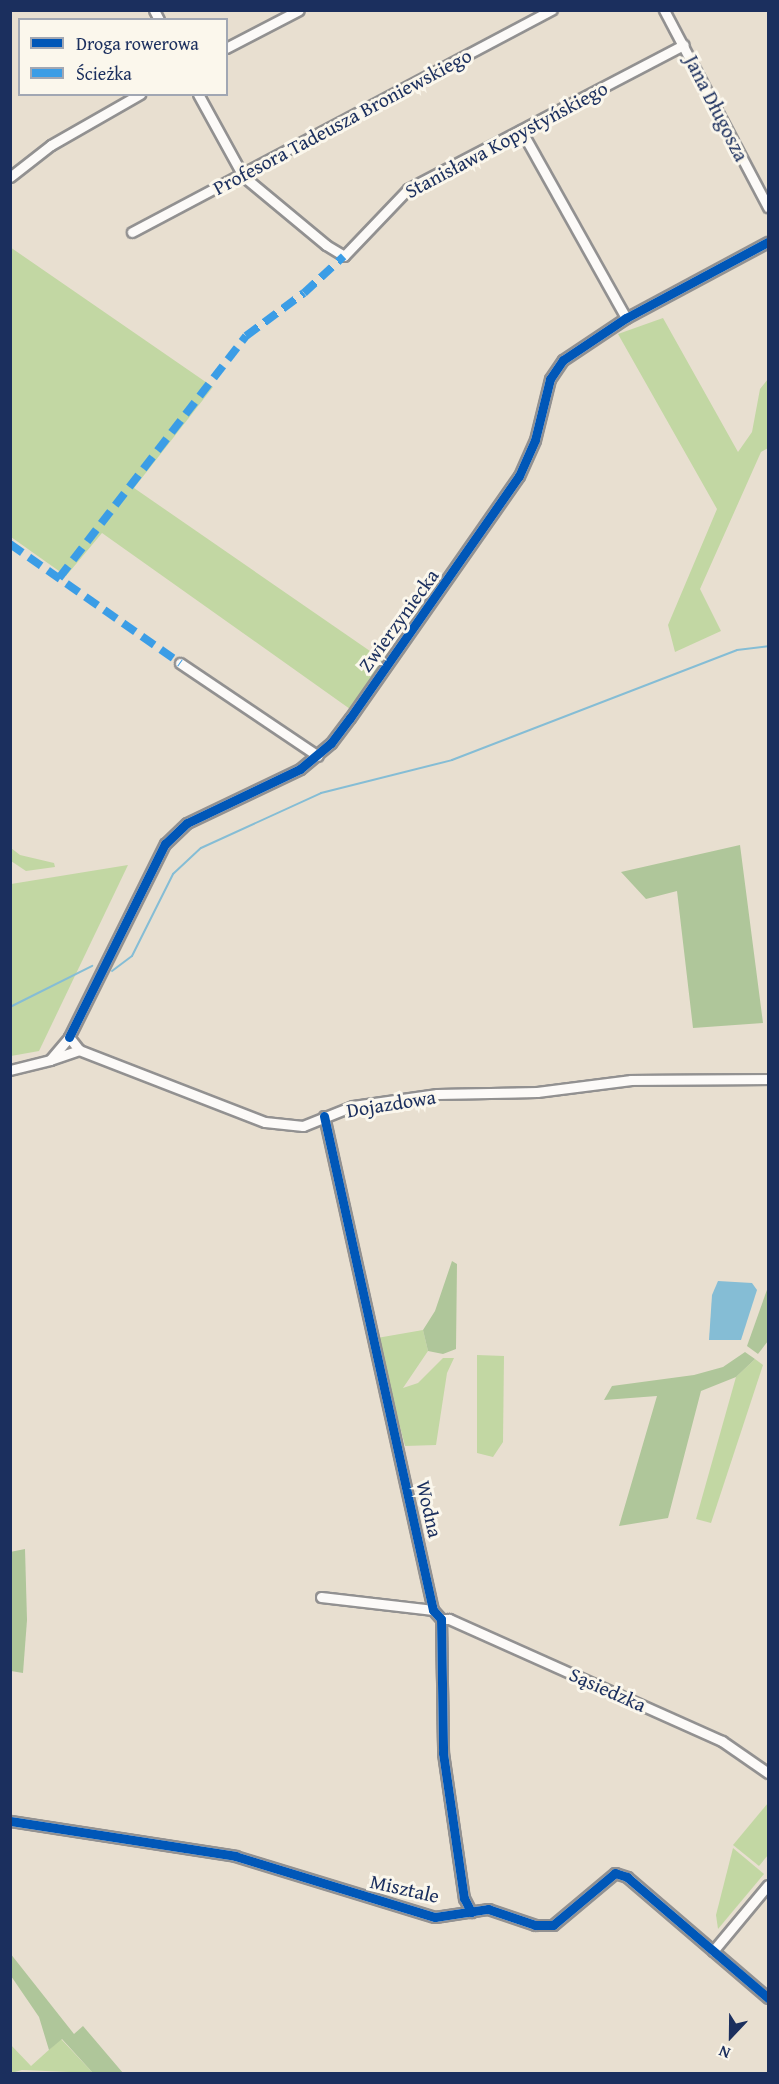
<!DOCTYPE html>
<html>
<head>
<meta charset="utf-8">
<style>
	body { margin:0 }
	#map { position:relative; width:779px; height:2084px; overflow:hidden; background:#e8dfd0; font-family:"Gentium Book Plus",serif }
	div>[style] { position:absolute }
	.green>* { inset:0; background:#c2d7a3 }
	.forest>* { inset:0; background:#afc69a }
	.water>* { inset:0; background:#85bdd5 }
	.stream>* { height:2px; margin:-1px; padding:0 1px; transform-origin:1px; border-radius:1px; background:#85bdd5 }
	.roads { filter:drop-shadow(2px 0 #929191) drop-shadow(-2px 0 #929191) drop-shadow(0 2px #929191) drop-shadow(0 -2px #929191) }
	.street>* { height:9px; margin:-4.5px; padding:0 4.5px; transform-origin:4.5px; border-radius:4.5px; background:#fcfaf8 }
	.quiet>* { height:8px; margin-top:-4px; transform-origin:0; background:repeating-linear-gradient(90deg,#3b9de6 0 15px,transparent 0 23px) }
	.cycleway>* { height:9px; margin:-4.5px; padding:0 4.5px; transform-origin:4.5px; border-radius:4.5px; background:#0057b8 }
	span { translate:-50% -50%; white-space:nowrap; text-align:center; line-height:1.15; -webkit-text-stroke:6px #fbf7ec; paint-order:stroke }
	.street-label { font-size:20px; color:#1b2f5e }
	.frame { position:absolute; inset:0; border:12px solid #1b2f5e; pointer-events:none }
	.legend { position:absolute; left:18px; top:18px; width:210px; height:78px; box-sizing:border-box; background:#fbf7ec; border:2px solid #a1a7b3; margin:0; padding:8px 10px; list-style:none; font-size:18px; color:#1b2f5e }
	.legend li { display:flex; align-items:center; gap:12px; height:30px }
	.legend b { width:30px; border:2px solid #a1a7b3 }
	.north { position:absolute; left:701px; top:2006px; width:60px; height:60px; -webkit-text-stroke:4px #fbf7ec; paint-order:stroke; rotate:202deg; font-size:16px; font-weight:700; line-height:24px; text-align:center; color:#1b2f5e }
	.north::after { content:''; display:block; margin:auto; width:21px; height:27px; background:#1b2f5e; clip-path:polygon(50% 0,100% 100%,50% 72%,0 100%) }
</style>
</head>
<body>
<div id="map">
	<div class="green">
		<div style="clip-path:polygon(10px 247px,213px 387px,134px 488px,383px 660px,350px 709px,102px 533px,66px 576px,11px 537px)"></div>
		<div style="clip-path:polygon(663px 318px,738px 452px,752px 432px,760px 389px,768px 379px,768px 448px,761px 452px,700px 589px,721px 631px,675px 652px,668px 625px,717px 509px,618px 334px)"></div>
		<div style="clip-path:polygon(11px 848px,20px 855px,54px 863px,55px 867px,26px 871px,11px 861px)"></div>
		<div style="clip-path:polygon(128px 865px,39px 1051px,11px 1056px,11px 884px)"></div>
		<div style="clip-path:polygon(423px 1330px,428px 1351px,403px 1388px,418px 1383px,443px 1358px,454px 1358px,447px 1373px,436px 1445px,405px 1446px,377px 1338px)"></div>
		<div style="clip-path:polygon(477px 1355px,504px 1356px,503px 1442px,493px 1457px,477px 1453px)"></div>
		<div style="clip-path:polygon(755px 1359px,763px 1365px,711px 1523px,696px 1519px,736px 1377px)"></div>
		<div style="clip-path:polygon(768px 1803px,768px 1855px,759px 1866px,733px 1845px)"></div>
		<div style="clip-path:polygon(733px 1848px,764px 1874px,718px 1929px,716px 1915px)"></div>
		<div style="clip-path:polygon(61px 2039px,93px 2073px,22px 2070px,11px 2073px,10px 2044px,31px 2066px)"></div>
	</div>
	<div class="forest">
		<div style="clip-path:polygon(740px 845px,763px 1023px,693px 1028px,677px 891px,646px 899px,621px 872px)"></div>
		<div style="clip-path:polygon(452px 1261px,457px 1264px,456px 1349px,443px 1354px,428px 1351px,423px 1330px,435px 1311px)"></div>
		<div style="clip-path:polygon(768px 1287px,768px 1341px,758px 1354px,747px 1346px)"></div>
		<div style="clip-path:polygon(745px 1352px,755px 1359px,736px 1377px,701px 1391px,668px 1518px,619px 1526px,657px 1396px,604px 1400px,612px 1386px,694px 1375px,723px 1367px)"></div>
		<div style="clip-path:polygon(25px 1549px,27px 1620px,23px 1673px,11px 1671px,10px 1552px)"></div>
		<div style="clip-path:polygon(10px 1953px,74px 2034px,83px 2026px,123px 2073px,93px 2073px,62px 2039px,49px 2050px,39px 2017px,11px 1976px)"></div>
	</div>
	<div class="water">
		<div style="clip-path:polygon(718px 1281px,752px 1283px,757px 1290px,741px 1340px,709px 1340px,712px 1295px)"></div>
	</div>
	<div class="stream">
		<div style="left:112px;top:971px;width:25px;rotate:-37deg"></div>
		<div style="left:132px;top:956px;width:92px;rotate:-63.4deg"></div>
		<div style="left:173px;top:874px;width:38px;rotate:-43deg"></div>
		<div style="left:201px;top:848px;width:132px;rotate:-24.6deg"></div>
		<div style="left:321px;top:793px;width:135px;rotate:-14.1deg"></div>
		<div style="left:452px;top:760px;width:305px;rotate:-21.1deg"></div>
		<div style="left:737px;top:650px;width:31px;rotate:-7deg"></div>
		<div style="left:10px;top:1007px;width:92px;rotate:-26.6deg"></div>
	</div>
	<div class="roads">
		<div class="street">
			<div style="left:154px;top:10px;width:11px;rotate:63deg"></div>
			<div style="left:664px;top:10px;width:223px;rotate:62.2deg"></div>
			<div style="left:226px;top:48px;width:82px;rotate:-27.5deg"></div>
			<div style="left:198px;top:94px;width:94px;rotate:61.2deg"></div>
			<div style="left:243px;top:176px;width:108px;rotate:39.7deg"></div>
			<div style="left:326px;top:245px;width:21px;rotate:31deg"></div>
			<div style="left:344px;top:256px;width:93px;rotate:-46.3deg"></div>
			<div style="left:408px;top:189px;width:311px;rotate:-27.6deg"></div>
			<div style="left:521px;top:130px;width:215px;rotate:60.8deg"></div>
			<div style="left:10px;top:177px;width:52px;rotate:-38deg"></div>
			<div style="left:51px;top:145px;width:103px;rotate:-29.8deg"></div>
			<div style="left:132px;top:232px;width:475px;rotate:-27.9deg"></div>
			<div style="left:180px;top:663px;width:166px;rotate:34deg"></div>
			<div style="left:69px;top:1037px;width:216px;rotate:-63.6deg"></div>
			<div style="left:165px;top:844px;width:30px;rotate:-44deg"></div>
			<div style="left:187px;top:823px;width:125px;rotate:-25.5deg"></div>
			<div style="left:300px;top:769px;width:40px;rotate:-40deg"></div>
			<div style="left:331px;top:743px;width:31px;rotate:-53deg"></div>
			<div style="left:350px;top:718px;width:295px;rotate:-55.1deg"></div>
			<div style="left:519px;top:476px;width:39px;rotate:-66deg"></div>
			<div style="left:535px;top:440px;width:63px;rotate:-76.2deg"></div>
			<div style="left:550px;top:379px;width:23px;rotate:-56deg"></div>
			<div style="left:563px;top:360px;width:76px;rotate:-33.7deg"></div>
			<div style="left:626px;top:318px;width:161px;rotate:-28.2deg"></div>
			<div style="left:50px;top:1060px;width:31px;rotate:-19deg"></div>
			<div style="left:10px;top:1070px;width:41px;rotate:-14deg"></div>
			<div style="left:50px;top:1060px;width:30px;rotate:-50deg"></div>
			<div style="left:69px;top:1037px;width:16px;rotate:52deg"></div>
			<div style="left:79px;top:1050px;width:199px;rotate:21.2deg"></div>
			<div style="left:265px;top:1122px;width:38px;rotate:6deg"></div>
			<div style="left:303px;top:1126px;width:54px;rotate:-21.8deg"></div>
			<div style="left:353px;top:1106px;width:85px;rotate:-8.1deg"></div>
			<div style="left:437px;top:1094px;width:100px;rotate:-1.1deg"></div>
			<div style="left:537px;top:1092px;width:95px;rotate:-7.3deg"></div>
			<div style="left:631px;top:1080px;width:137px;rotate:-0.4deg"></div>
			<div style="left:324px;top:1116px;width:506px;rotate:77.56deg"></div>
			<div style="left:433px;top:1610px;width:12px;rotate:48deg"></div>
			<div style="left:441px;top:1619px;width:134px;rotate:89.1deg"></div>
			<div style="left:443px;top:1753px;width:147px;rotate:81.8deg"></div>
			<div style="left:464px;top:1898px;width:16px;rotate:63deg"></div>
			<div style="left:321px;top:1597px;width:113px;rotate:6.6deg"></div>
			<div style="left:441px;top:1619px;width:8px"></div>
			<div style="left:449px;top:1619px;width:299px;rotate:24.1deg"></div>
			<div style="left:722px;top:1741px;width:56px;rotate:34.8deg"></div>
			<div style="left:10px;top:1821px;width:228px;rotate:8.8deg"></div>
			<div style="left:235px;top:1856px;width:209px;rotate:17deg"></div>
			<div style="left:435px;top:1917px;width:54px;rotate:-8.6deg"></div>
			<div style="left:488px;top:1909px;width:50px;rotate:18.8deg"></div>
			<div style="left:535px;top:1925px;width:18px"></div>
			<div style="left:553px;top:1925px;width:81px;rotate:-40deg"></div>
			<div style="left:615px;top:1873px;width:13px;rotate:18deg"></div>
			<div style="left:627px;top:1877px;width:186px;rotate:40.6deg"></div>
			<div style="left:713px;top:1951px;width:86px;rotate:-50.2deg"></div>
		</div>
	</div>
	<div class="quiet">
		<div style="left:10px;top:544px;width:208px;rotate:35deg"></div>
		<div style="left:59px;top:578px;width:306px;rotate:-52.3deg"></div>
		<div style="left:246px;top:336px;width:72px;rotate:-36.6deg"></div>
		<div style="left:304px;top:293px;width:54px;rotate:-42.8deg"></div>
	</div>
	<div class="cycleway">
		<div style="left:69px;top:1037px;width:216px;rotate:-63.6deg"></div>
		<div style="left:165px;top:844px;width:30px;rotate:-44deg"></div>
		<div style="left:187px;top:823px;width:125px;rotate:-25.5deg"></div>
		<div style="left:300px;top:769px;width:40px;rotate:-40deg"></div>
		<div style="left:331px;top:743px;width:31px;rotate:-53deg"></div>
		<div style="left:350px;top:718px;width:295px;rotate:-55.1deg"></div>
		<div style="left:519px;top:476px;width:39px;rotate:-66deg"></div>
		<div style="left:535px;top:440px;width:63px;rotate:-76.2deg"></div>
		<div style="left:550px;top:379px;width:23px;rotate:-56deg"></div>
		<div style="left:563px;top:360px;width:76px;rotate:-33.7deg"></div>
		<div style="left:626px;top:318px;width:161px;rotate:-28.2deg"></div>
		<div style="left:324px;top:1116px;width:506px;rotate:77.56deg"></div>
		<div style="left:433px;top:1610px;width:12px;rotate:48deg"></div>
		<div style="left:441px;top:1619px;width:134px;rotate:89.1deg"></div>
		<div style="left:443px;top:1753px;width:147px;rotate:81.8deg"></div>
		<div style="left:464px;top:1898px;width:16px;rotate:63deg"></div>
		<div style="left:10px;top:1821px;width:228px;rotate:8.8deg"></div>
		<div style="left:235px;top:1856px;width:209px;rotate:17deg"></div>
		<div style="left:435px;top:1917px;width:54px;rotate:-8.6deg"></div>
		<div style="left:488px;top:1909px;width:50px;rotate:18.8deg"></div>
		<div style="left:535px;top:1925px;width:18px"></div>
		<div style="left:553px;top:1925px;width:81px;rotate:-40deg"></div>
		<div style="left:615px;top:1873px;width:13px;rotate:18deg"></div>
		<div style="left:627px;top:1877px;width:186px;rotate:40.6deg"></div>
	</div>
	<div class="street-label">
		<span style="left:717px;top:108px;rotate:63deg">Jana Długosza</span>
		<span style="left:342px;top:121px;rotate:-28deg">Profesora Tadeusza Broniewskiego</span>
		<span style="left:506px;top:139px;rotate:-28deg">Stanisława Kopystyńskiego</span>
		<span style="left:398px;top:620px;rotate:-54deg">Zwierzyniecka</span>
		<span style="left:391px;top:1103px;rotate:-9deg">Dojazdowa</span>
		<span style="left:430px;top:1509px;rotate:77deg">Wodna</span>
		<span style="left:608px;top:1689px;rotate:24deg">Sąsiedzka</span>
		<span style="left:405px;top:1888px;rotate:13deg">Misztale</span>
	</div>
	<div class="frame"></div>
	<ul class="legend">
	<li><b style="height:8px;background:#0057b8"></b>Droga rowerowa</li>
	<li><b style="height:8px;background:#3b9de6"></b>Ścieżka</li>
	</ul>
	<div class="north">N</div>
</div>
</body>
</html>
